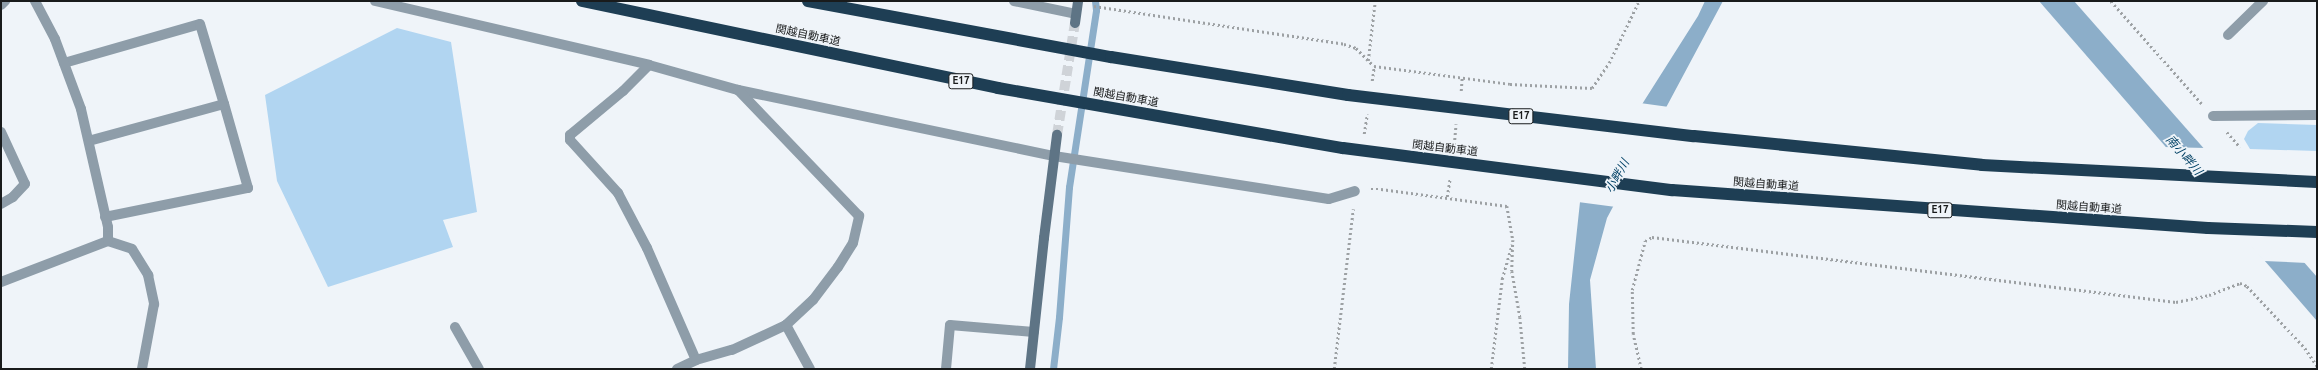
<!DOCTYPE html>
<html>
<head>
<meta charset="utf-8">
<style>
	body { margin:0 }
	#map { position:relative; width:2318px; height:370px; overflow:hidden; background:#eff4f9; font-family:Ubuntu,"Noto Sans JP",sans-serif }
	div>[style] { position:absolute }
	.green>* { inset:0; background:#b1d5f1 }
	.water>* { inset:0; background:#8caec9 }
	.pier>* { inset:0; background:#eff4f9 }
	.stream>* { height:7px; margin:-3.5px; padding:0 3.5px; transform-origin:3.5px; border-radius:3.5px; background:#8caec9 }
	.secondary-tunnel>* { height:10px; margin-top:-5px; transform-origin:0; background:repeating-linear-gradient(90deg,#cfd3d8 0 10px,transparent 0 15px) }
	.path>* { height:2.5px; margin-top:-1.25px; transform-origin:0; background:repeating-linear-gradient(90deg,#9da1a4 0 2px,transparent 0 5px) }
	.lane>* { height:10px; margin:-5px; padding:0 5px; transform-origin:5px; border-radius:5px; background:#8e9da9 }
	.street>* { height:10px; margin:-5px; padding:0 5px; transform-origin:5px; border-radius:5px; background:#8e9da9 }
	.secondary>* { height:10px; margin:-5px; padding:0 5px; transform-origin:5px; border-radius:5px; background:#5e7485 }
	.highway>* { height:12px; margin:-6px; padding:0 6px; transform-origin:6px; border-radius:6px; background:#1e3e54 }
	.highway-bridge>* { height:12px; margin:-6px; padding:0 6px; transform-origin:6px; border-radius:6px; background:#1e3e54 }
	span { translate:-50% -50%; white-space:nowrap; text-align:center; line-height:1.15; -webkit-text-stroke:3.5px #eff4f9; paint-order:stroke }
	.shield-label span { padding:1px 3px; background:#eff4f9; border:1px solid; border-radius:3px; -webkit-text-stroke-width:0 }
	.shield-label { font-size:10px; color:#191b1c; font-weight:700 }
	.street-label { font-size:11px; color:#191b1c }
	.water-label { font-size:12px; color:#034266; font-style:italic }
	.frame { position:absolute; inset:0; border:2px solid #191b1c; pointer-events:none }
</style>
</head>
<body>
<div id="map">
	<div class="green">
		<div style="clip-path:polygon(397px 28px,451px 42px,477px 212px,443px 220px,453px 247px,328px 287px,277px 181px,265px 95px)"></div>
		<div style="clip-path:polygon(2258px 123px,2317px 125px,2317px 151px,2250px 149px,2244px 139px,2248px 131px)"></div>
	</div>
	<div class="water">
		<div style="clip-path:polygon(1705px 1px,1723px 1px,1607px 218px,1590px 280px,1596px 369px,1568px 369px,1569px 304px,1580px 202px,1698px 16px)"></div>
		<div style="clip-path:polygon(2039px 1px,2074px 1px,2317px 277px,2317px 321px)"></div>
	</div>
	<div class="pier">
		<div style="clip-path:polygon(1640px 103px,1669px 107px,1616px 207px,1578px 202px)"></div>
		<div style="clip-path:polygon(2163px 147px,2206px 148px,2307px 263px,2264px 261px)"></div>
	</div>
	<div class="stream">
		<div style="left:1053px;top:369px;width:52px;rotate:-83.4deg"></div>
		<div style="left:1059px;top:317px;width:130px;rotate:-85.6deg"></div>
		<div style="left:1069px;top:187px;width:179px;rotate:-81.3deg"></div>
		<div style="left:1096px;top:10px;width:9px;rotate:-96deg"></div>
	</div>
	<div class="secondary-tunnel">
		<div style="left:1057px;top:135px;width:113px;rotate:-80.9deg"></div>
	</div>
	<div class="path">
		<div style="left:2111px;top:1px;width:137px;rotate:48.5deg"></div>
		<div style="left:1094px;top:6px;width:253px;rotate:8.6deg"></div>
		<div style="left:1344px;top:44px;width:13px;rotate:18deg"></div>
		<div style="left:1356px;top:48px;width:25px;rotate:45deg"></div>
		<div style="left:1374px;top:66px;width:137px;rotate:7.5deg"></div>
		<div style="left:1510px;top:84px;width:82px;rotate:2.8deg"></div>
		<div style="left:1592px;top:88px;width:30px;rotate:-56deg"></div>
		<div style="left:1609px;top:63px;width:69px;rotate:-64.2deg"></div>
		<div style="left:1368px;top:61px;width:60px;rotate:-83.3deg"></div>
		<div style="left:1372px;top:81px;width:15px;rotate:-82deg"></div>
		<div style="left:1461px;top:91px;width:13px;rotate:-86deg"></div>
		<div style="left:2227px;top:132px;width:20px;rotate:49deg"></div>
		<div style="left:1364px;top:134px;width:20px;rotate:-81deg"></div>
		<div style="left:1454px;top:145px;width:21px;rotate:-85deg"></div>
		<div style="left:1371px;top:189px;width:10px"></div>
		<div style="left:1381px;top:189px;width:127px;rotate:7.7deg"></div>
		<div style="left:1507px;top:206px;width:35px;rotate:80deg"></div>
		<div style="left:1513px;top:240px;width:31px;rotate:92deg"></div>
		<div style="left:1512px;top:271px;width:47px;rotate:80.1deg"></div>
		<div style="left:1520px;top:317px;width:52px;rotate:84.5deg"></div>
		<div style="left:1447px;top:197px;width:18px;rotate:-81deg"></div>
		<div style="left:1334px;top:369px;width:161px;rotate:-83.2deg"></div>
		<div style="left:1491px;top:369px;width:91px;rotate:-83deg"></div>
		<div style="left:1502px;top:279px;width:36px;rotate:-74deg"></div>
		<div style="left:1641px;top:369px;width:36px;rotate:-103deg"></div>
		<div style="left:1633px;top:334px;width:44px;rotate:-91.3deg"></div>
		<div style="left:1632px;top:290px;width:51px;rotate:-75.1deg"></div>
		<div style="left:1645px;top:241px;width:8px;rotate:-30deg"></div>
		<div style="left:1652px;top:237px;width:528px;rotate:7.07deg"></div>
		<div style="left:2176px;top:302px;width:34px;rotate:-12deg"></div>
		<div style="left:2209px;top:295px;width:33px;rotate:-21deg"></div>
		<div style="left:2240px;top:283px;width:8px;rotate:23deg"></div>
		<div style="left:2247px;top:286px;width:85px;rotate:46.9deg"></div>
		<div style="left:2305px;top:348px;width:22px;rotate:56deg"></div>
	</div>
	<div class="lane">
		<div style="left:2228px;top:35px;width:49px;rotate:-44.2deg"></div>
		<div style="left:1px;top:132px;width:57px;rotate:65.2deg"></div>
		<div style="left:25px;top:184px;width:18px;rotate:133deg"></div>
		<div style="left:13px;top:197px;width:14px;rotate:150deg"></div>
		<div style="left:108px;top:241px;width:25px;rotate:18deg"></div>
		<div style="left:132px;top:249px;width:31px;rotate:58deg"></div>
		<div style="left:148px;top:275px;width:30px;rotate:78deg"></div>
		<div style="left:154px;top:304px;width:66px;rotate:100.5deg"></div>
		<div style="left:455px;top:327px;width:48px;rotate:60.3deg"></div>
	</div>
	<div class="street">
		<div style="left:375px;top:1px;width:281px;rotate:13.1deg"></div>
		<div style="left:649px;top:65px;width:92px;rotate:15.7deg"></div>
		<div style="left:738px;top:90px;width:323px;rotate:11.8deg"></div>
		<div style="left:1054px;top:156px;width:278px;rotate:8.9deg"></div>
		<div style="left:1329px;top:199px;width:27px;rotate:-17deg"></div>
		<div style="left:1014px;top:1px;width:63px;rotate:11.8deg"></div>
		<div style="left:1px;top:5px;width:6px;rotate:-45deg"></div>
		<div style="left:64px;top:63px;width:141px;rotate:-16deg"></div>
		<div style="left:200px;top:24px;width:84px;rotate:73.3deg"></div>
		<div style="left:224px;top:104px;width:140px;rotate:164.7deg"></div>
		<div style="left:649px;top:65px;width:37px;rotate:135deg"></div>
		<div style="left:623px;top:91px;width:69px;rotate:140.3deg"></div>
		<div style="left:570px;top:135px;width:5px;rotate:90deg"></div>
		<div style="left:570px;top:140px;width:72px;rotate:47.8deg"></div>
		<div style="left:618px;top:193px;width:62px;rotate:62.2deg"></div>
		<div style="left:647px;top:248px;width:122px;rotate:66.4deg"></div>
		<div style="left:2213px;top:116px;width:104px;rotate:-0.6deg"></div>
		<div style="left:105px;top:217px;width:146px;rotate:-11.5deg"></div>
		<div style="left:248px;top:188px;width:87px;rotate:-105.9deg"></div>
		<div style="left:1px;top:282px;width:115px;rotate:-21deg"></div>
		<div style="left:108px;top:241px;width:14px;rotate:-90deg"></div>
		<div style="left:108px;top:227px;width:121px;rotate:-102.9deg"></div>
		<div style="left:81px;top:109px;width:75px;rotate:-110.4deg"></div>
		<div style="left:55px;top:39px;width:43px;rotate:-117.8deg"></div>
		<div style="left:786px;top:325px;width:50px;rotate:61.4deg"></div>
		<div style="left:677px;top:369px;width:21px;rotate:-25deg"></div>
		<div style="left:696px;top:360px;width:37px;rotate:-16deg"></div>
		<div style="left:732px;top:350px;width:60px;rotate:-24.8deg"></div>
		<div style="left:786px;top:325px;width:37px;rotate:-43deg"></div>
		<div style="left:813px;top:300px;width:41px;rotate:-52.9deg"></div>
		<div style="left:838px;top:267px;width:28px;rotate:-58deg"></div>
		<div style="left:853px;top:243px;width:28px;rotate:-77deg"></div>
		<div style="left:859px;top:216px;width:175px;rotate:-133.8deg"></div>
		<div style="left:946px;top:369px;width:44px;rotate:-84.8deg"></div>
		<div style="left:950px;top:325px;width:84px;rotate:4.8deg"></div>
	</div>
	<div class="secondary">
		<div style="left:1075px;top:23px;width:22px;rotate:-82deg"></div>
		<div style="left:1030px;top:369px;width:132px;rotate:-83.9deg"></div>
		<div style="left:1044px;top:238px;width:104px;rotate:-82.8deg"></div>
	</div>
	<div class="highway">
		<div style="left:582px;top:1px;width:425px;rotate:11.8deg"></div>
		<div style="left:998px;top:88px;width:350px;rotate:9.9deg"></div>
		<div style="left:808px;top:1px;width:308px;rotate:10.5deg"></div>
		<div style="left:1111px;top:57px;width:240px;rotate:9.1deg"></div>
		<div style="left:1694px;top:136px;width:289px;rotate:5.7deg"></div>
		<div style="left:1982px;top:165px;width:335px;rotate:2.9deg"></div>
		<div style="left:1672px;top:190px;width:537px;rotate:4.06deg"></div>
		<div style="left:2208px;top:228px;width:109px;rotate:2.1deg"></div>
	</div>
	<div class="highway-bridge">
		<div style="left:1348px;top:95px;width:348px;rotate:6.8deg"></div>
		<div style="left:1343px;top:148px;width:332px;rotate:7.3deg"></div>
	</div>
	<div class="shield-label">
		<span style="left:961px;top:81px">E17</span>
		<span style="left:1521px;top:116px">E17</span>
		<span style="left:1940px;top:210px">E17</span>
	</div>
	<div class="street-label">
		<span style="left:808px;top:35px;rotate:12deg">関越自動車道</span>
		<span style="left:1126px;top:97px;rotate:10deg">関越自動車道</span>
		<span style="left:1445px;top:148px;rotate:7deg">関越自動車道</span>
		<span style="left:1766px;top:184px;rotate:4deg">関越自動車道</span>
		<span style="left:2089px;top:207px;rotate:4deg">関越自動車道</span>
	</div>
	<div class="water-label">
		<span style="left:2184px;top:155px;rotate:49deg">南小畔川</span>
		<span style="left:1617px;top:176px;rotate:-61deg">小畔川</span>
	</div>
	<div class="frame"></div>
</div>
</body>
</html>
